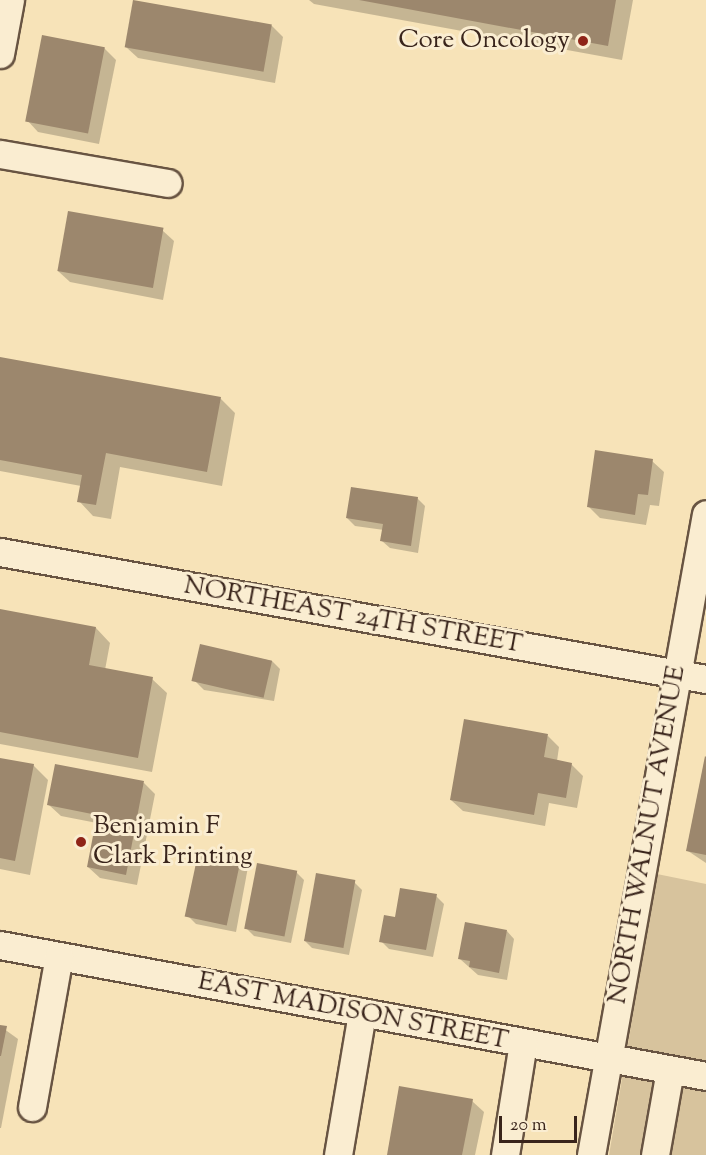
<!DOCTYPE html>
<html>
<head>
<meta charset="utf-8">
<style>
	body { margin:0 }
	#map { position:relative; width:706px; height:1155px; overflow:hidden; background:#f7e3b8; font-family:"Sorts Mill Goudy",serif }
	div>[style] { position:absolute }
	.green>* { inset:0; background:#d7c39d }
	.shadow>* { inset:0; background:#0003 }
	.building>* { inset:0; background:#9c876d; transform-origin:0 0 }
	.roads { filter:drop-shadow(2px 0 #685442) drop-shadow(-2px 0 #685442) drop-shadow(0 2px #685442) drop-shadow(0 -2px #685442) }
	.minor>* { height:27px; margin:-13.5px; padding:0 13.5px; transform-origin:13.5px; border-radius:13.5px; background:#faedd1 }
	.dots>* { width:16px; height:16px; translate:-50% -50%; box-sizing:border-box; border:3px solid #faedd1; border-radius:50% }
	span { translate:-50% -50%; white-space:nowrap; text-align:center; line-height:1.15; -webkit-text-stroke:6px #faedd1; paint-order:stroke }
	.poi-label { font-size:26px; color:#39241b }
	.right { translate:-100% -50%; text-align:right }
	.left { translate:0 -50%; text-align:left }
	.street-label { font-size:26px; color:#39241b }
	.scale { position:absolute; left:499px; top:1116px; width:78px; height:27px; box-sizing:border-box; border:3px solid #39241b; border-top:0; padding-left:8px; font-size:18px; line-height:21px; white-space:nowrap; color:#39241b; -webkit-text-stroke:4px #faedd1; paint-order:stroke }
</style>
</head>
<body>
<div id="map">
	<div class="green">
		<div style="clip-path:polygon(657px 874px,706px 884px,706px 1155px,609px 1155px)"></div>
	</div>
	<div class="shadow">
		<div style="clip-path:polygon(309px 0,633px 0,622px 60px,314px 4px)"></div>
		<div style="clip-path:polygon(135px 1px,272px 26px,283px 37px,275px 83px,138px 58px,126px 47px)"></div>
		<div style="clip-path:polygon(104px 48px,116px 60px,99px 144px,38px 132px,27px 120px)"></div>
		<div style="clip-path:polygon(162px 230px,174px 241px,163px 300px,70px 282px,58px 271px)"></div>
		<div style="clip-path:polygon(0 358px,220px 398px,235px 413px,222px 486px,120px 467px,111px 519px,93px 516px,79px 501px,81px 486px,0 471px)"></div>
		<div style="clip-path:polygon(652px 461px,664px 472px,659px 506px,650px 505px,646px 525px,600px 518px,588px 506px)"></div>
		<div style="clip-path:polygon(417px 498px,425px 506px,418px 553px,390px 548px,382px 541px,384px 530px,355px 526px,347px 518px)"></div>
		<div style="clip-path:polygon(0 610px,96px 628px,110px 643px,105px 670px,152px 679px,167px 693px,152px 772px,0 744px)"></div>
		<div style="clip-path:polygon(202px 646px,272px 661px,280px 669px,274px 701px,204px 690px,196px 682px)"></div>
		<div style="clip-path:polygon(548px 736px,559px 747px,557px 761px,571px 764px,583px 776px,577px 808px,549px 803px,545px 826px,463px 811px,451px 800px)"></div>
		<div style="clip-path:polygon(0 759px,33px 765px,48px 780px,30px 875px,0 869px)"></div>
		<div style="clip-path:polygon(706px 759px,706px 863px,688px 851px)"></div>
		<div style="clip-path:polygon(144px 783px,155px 794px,137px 885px,100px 878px,88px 867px,97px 823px,61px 816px,49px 805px)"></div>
		<div style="clip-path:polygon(240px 859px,248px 867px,236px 932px,196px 924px,188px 916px)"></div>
		<div style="clip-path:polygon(296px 872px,304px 880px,291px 943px,254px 936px,246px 928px)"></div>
		<div style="clip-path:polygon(354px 882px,362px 890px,349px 955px,312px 948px,304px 940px)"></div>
		<div style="clip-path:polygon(436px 896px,444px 904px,433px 957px,389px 949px,381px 941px,396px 919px)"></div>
		<div style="clip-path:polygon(507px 931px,514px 939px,507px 980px,478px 975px,460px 959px)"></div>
		<div style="clip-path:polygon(0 1026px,18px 1039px,1px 1128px,0 1128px)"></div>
		<div style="clip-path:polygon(472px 1101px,484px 1112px,475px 1155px,389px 1155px)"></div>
	</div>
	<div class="building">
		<div style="left:133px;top:0;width:141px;height:48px;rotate:10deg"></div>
		<div style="clip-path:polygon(359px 0,616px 0,608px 46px)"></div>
		<div style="left:42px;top:35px;width:64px;height:88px;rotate:11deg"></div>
		<div style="left:68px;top:211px;width:97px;height:61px;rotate:10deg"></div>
		<div style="clip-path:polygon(0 357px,221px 397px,207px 472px,106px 453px,96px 505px,77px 502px,82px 475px,0 460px)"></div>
		<div style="clip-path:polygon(595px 450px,653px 459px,648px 495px,638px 494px,635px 515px,587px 507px)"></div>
		<div style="clip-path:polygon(351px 487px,418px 497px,411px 546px,380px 541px,383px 524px,346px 518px)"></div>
		<div style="clip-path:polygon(0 609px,96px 627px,89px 665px,153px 677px,138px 758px,0 732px)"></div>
		<div style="left:200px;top:644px;width:74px;height:38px;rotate:13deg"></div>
		<div style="clip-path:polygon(464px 719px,548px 734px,544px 757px,572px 763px,566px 798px,538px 793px,534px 815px,450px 800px)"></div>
		<div style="clip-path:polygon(705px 756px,706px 757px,706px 855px,686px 851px)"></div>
		<div style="clip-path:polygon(0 758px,34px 764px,15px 861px,0 858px)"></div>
		<div style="clip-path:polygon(55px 764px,144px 781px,126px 875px,87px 867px,97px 815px,47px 805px)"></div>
		<div style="left:199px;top:849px;width:43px;height:69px;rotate:12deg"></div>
		<div style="left:257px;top:863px;width:41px;height:67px;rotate:11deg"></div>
		<div style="left:316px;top:873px;width:40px;height:69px;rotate:10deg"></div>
		<div style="clip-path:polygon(400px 888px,437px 894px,426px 950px,379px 942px,384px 915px,395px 917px)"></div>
		<div style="clip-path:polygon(465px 922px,507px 930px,499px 973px,469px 967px,470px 961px,458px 959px)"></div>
		<div style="clip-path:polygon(0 1025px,7px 1026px,1px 1056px,0 1056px)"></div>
		<div style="clip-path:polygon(399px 1086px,473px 1099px,462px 1155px,387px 1155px)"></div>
	</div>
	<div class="roads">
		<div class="minor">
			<div style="left:0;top:54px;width:55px;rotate:-79.5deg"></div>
			<div style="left:0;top:154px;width:170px;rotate:9.8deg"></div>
			<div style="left:0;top:552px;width:717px;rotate:10.2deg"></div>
			<div style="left:0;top:945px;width:718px;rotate:10.51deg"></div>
			<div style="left:32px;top:1107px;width:153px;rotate:-79.9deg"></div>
			<div style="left:338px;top:1155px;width:144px;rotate:-80.4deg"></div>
			<div style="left:505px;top:1155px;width:113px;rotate:-80.9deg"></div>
			<div style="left:591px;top:1155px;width:651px;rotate:-79.83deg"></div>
			<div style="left:655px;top:1155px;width:86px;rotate:-80deg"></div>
		</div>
	</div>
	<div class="dots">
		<div style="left:583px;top:41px;background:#8f2418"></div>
		<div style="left:81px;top:842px;background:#8f2418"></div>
	</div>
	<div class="poi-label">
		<span class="right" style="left:570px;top:41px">Core Oncology</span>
		<span class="left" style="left:93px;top:842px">Benjamin F<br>Clark Printing</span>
	</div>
	<div class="street-label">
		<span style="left:353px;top:616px;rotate:10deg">NORTHEAST 24TH STREET</span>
		<span style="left:648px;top:835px;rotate:-80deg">NORTH WALNUT AVENUE</span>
		<span style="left:353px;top:1012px;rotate:11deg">EAST MADISON STREET</span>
	</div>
	<div class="scale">20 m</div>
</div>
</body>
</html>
